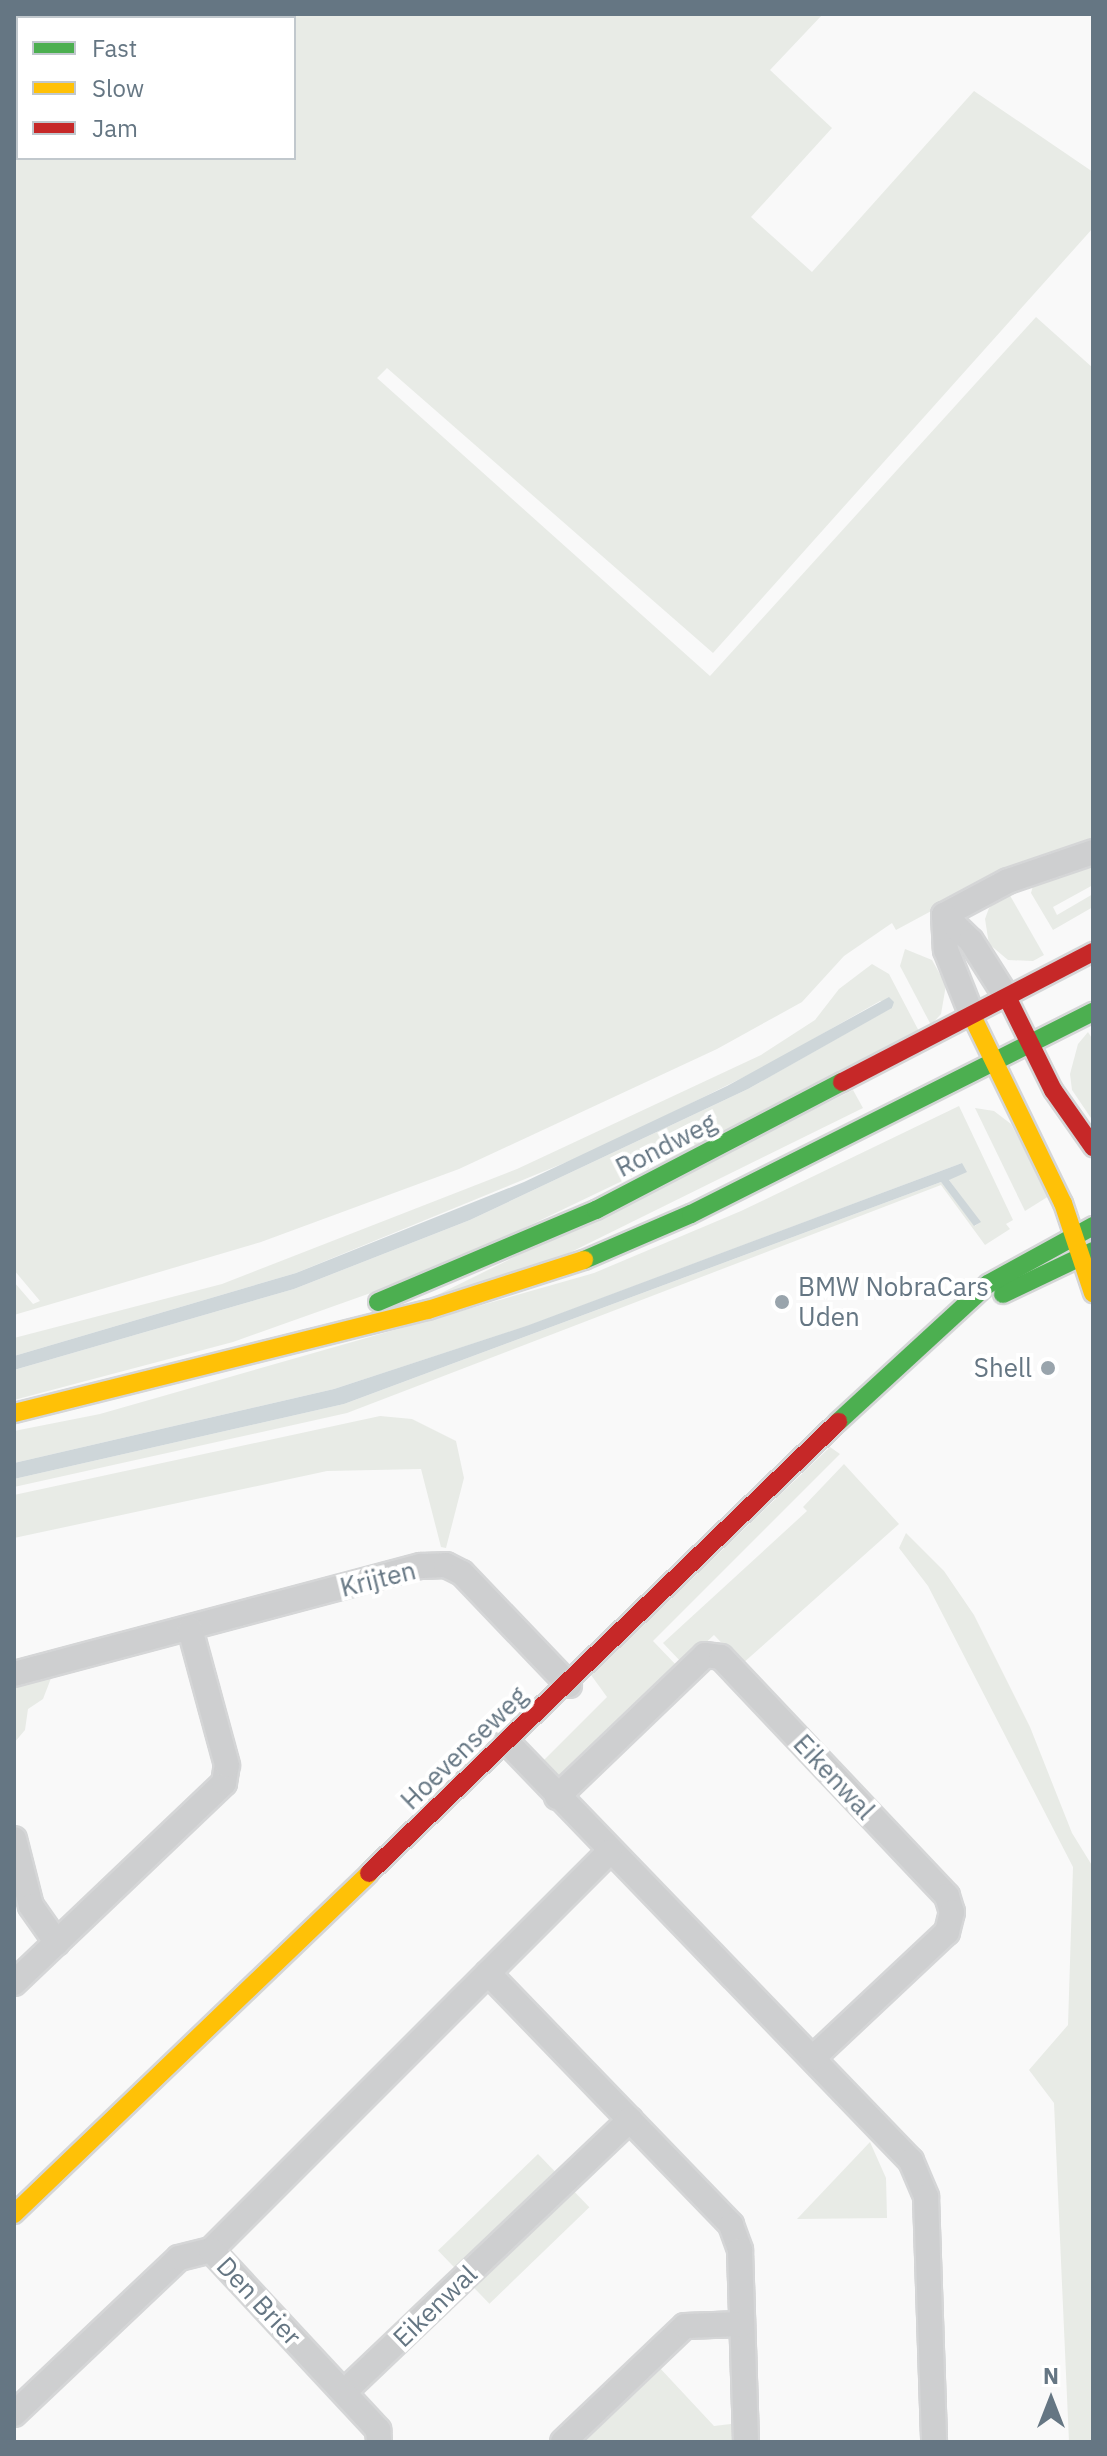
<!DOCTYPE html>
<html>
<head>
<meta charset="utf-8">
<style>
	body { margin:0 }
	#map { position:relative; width:1107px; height:2456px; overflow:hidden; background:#f9f9f9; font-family:"IBM Plex Sans",sans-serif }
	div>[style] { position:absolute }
	.green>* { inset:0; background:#e8ebe6; transform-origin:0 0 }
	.water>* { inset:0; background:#ced6d9 }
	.roads { filter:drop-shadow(2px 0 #d5d6d7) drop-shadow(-2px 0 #d5d6d7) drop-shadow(0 2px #d5d6d7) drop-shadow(0 -2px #d5d6d7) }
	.street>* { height:24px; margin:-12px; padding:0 12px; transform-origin:12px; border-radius:12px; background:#cecfd0 }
	.fast>* { height:18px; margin:-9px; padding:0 9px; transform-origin:9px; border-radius:9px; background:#4caf50 }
	.slow>* { height:18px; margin:-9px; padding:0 9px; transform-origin:9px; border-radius:9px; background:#ffc107 }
	.jam>* { height:18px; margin:-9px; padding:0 9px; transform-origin:9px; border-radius:9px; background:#c62828 }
	.dots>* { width:22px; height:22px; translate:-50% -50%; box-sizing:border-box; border:4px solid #fff; border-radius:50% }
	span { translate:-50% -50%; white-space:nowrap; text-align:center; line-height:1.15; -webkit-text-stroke:8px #fff; paint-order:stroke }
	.street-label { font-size:26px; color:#657683 }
	.poi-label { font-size:26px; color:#657683 }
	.left { translate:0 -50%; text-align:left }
	.right { translate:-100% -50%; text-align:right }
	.frame { position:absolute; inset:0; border:16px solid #657683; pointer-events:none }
	.legend { position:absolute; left:16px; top:16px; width:280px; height:144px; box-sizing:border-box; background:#fff; border:2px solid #c1c8cd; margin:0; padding:10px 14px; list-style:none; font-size:24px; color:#657683 }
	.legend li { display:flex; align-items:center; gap:16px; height:40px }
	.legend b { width:40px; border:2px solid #c1c8cd }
	.north { position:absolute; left:1011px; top:2360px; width:80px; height:80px; -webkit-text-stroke:6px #fff; paint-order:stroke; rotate:0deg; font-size:22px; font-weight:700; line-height:32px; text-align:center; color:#657683 }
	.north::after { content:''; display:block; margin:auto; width:28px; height:36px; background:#657683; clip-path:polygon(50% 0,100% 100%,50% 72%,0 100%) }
</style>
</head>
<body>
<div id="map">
	<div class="green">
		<div style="clip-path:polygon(evenodd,14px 14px,823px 14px,770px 70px,832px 128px,751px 217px,812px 272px,974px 91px,1093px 172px,1093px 228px,713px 653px,387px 368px,377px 378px,710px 676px,1036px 317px,1093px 368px,1093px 841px,1000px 874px,896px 930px,892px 923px,844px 956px,802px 1002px,717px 1049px,459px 1169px,261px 1242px,14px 1315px,14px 1282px,33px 1304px,40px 1301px,14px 1270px,14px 14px,18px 18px,294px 18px,294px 158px,18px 158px,18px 18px)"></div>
		<div style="clip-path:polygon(1093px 861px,1093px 885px,1053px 907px,1057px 915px,1093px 894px,1093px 907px,1053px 930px,1031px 893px,1034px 882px)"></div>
		<div style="clip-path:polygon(1008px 892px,1044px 955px,1033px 961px,1008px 960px,989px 944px,985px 919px,989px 908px)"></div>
		<div style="clip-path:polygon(905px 949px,932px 960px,946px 985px,941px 1014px,931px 1025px,900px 966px)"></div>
		<div style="clip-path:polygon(872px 964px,889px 974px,922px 1037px,441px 1268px,233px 1342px,14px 1400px,14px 1370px,294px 1289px,470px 1220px,748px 1089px,893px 1007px,880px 1001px,766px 1066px,601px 1148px,296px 1273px,14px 1356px,14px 1338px,222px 1284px,517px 1169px,761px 1055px,815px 1020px,839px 989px)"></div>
		<div style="clip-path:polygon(1088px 1032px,1093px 1040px,1093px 1121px,1072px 1090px,1070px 1074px,1078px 1044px)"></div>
		<div style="clip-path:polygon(853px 1090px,863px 1108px,565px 1255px,419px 1304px)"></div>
		<div style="clip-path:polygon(959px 1106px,1013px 1220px,1006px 1224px,1010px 1229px,985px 1245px,941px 1185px,347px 1413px,14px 1487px,14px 1479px,344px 1404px,941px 1182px,975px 1226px,980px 1222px,949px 1180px,962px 1163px,530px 1325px,334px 1389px,14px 1463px,14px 1431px,100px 1414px,594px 1273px,741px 1211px)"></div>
		<div style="clip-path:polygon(975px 1108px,994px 1111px,1011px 1124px,1049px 1196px,1025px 1211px)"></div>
		<div style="clip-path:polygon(380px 1416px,412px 1419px,456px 1441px,464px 1478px,446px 1548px,441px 1547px,421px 1469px,327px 1471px,14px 1538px,14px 1495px)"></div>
		<div style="clip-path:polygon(830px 1447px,840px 1454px,653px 1641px,679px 1668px,569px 1773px,555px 1776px,543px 1761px,607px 1697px,591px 1675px)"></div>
		<div style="clip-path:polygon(844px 1464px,899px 1524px,742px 1664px,714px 1635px,683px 1664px,663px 1643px,807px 1511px,803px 1507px)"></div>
		<div style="clip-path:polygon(906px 1533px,944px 1571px,974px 1615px,1030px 1727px,1072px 1833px,1093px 1867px,1093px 2442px,1069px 2442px,1054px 2103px,1029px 2070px,1068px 2025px,1073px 1867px,928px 1586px,899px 1548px)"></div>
		<div style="clip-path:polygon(53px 1673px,43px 1699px,28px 1709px,25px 1730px,14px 1743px,14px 1683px)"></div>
		<div style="clip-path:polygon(870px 2142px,886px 2178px,887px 2218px,797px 2219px)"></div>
		<div style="left:538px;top:2154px;width:74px;height:139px;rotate:46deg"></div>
		<div style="clip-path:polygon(658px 2366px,714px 2426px,739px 2423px,740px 2442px,578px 2442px)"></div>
	</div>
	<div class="water">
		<div style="clip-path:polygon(889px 997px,894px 1002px,892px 1008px,748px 1089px,470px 1220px,294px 1289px,14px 1370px,14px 1356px,296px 1273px,524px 1182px,727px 1086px)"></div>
		<div style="clip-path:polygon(962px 1163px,967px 1172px,949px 1180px,981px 1222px,974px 1226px,941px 1182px,344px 1404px,14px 1479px,14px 1463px,334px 1389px,529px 1325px)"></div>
	</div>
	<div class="roads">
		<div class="street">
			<div style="left:944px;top:915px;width:72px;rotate:-28deg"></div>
			<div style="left:1008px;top:881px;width:90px;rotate:-18.8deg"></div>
			<div style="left:944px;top:915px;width:35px;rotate:87deg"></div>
			<div style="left:946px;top:950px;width:73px;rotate:68.3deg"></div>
			<div style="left:944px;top:915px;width:37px;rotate:44deg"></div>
			<div style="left:971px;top:941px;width:69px;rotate:57.5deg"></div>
			<div style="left:14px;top:1674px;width:421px;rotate:-14.9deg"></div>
			<div style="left:421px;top:1566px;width:25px;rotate:-2deg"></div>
			<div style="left:446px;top:1565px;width:18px;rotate:27deg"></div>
			<div style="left:462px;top:1573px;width:155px;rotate:46.3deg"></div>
			<div style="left:507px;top:1742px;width:582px;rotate:46.04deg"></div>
			<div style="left:911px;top:2161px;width:39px;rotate:67deg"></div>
			<div style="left:926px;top:2197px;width:245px;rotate:88.1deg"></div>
			<div style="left:557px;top:1797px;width:205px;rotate:-43.8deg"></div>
			<div style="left:705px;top:1655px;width:16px;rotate:7deg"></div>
			<div style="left:721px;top:1657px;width:329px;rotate:46.6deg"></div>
			<div style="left:947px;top:1896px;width:17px;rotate:73deg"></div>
			<div style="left:952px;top:1912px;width:21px;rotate:104deg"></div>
			<div style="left:947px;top:1932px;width:184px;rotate:136.8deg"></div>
			<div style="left:14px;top:1839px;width:69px;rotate:75.8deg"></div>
			<div style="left:31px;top:1906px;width:45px;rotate:54.9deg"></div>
			<div style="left:488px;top:1973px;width:350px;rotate:46deg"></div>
			<div style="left:731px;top:2225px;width:27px;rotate:70deg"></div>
			<div style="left:740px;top:2250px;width:192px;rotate:88.2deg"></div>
			<div style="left:14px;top:1983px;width:290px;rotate:-43.6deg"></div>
			<div style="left:224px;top:1783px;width:18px;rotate:-81deg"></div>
			<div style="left:227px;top:1765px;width:141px;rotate:-105.2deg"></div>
			<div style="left:211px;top:2250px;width:563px;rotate:-45deg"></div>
			<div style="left:344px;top:2392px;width:395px;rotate:-43.6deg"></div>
			<div style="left:14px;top:2414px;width:227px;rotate:-43.4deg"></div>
			<div style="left:179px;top:2258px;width:33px;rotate:-14deg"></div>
			<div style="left:211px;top:2250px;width:246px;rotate:47.1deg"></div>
			<div style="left:378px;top:2430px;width:12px;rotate:85deg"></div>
			<div style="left:563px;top:2442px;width:168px;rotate:-43.6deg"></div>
			<div style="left:685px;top:2326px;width:57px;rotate:-2deg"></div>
		</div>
		<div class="fast">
			<div style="left:584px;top:1260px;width:116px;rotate:-23.3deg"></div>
			<div style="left:691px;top:1214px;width:450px;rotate:-26.7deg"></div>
			<div style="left:1003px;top:1294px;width:100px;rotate:-25.5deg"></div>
			<div style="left:378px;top:1302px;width:237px;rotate:-22.9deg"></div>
			<div style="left:596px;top:1210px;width:277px;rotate:-27.5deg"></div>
			<div style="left:838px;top:1422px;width:204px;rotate:-42.6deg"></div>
			<div style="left:988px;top:1284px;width:120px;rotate:-28.9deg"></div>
		</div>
		<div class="slow">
			<div style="left:973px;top:1018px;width:206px;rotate:64.1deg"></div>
			<div style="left:1063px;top:1203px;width:95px;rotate:71.6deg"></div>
			<div style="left:14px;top:1413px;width:427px;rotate:-14deg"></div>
			<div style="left:428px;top:1310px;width:164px;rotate:-17.8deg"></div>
			<div style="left:14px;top:2214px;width:492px;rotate:-43.8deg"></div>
		</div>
		<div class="jam">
			<div style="left:1008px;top:999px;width:102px;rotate:63.7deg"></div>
			<div style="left:1053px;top:1090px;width:70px;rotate:54.9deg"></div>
			<div style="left:842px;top:1082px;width:283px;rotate:-27.4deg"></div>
			<div style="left:369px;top:1873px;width:651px;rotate:-43.88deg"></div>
		</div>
	</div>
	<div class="dots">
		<div style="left:782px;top:1302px;background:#99a4ac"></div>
		<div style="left:1048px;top:1368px;background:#99a4ac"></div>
	</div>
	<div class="street-label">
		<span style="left:666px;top:1145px;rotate:-27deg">Rondweg</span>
		<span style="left:378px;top:1579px;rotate:-14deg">Krijten</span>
		<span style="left:464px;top:1748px;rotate:-44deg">Hoevenseweg</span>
		<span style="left:834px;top:1777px;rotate:47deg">Eikenwal</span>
		<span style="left:259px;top:2301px;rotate:47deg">Den Brier</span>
		<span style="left:435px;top:2306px;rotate:-44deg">Eikenwal</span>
	</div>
	<div class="poi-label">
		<span class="left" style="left:798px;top:1302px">BMW NobraCars<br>Uden</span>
		<span class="right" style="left:1032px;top:1368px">Shell</span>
	</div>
	<div class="frame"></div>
	<ul class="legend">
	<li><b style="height:10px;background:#4caf50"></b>Fast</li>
	<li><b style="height:10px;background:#ffc107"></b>Slow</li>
	<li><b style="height:10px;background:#c62828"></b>Jam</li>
	</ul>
	<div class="north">N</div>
</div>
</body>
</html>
